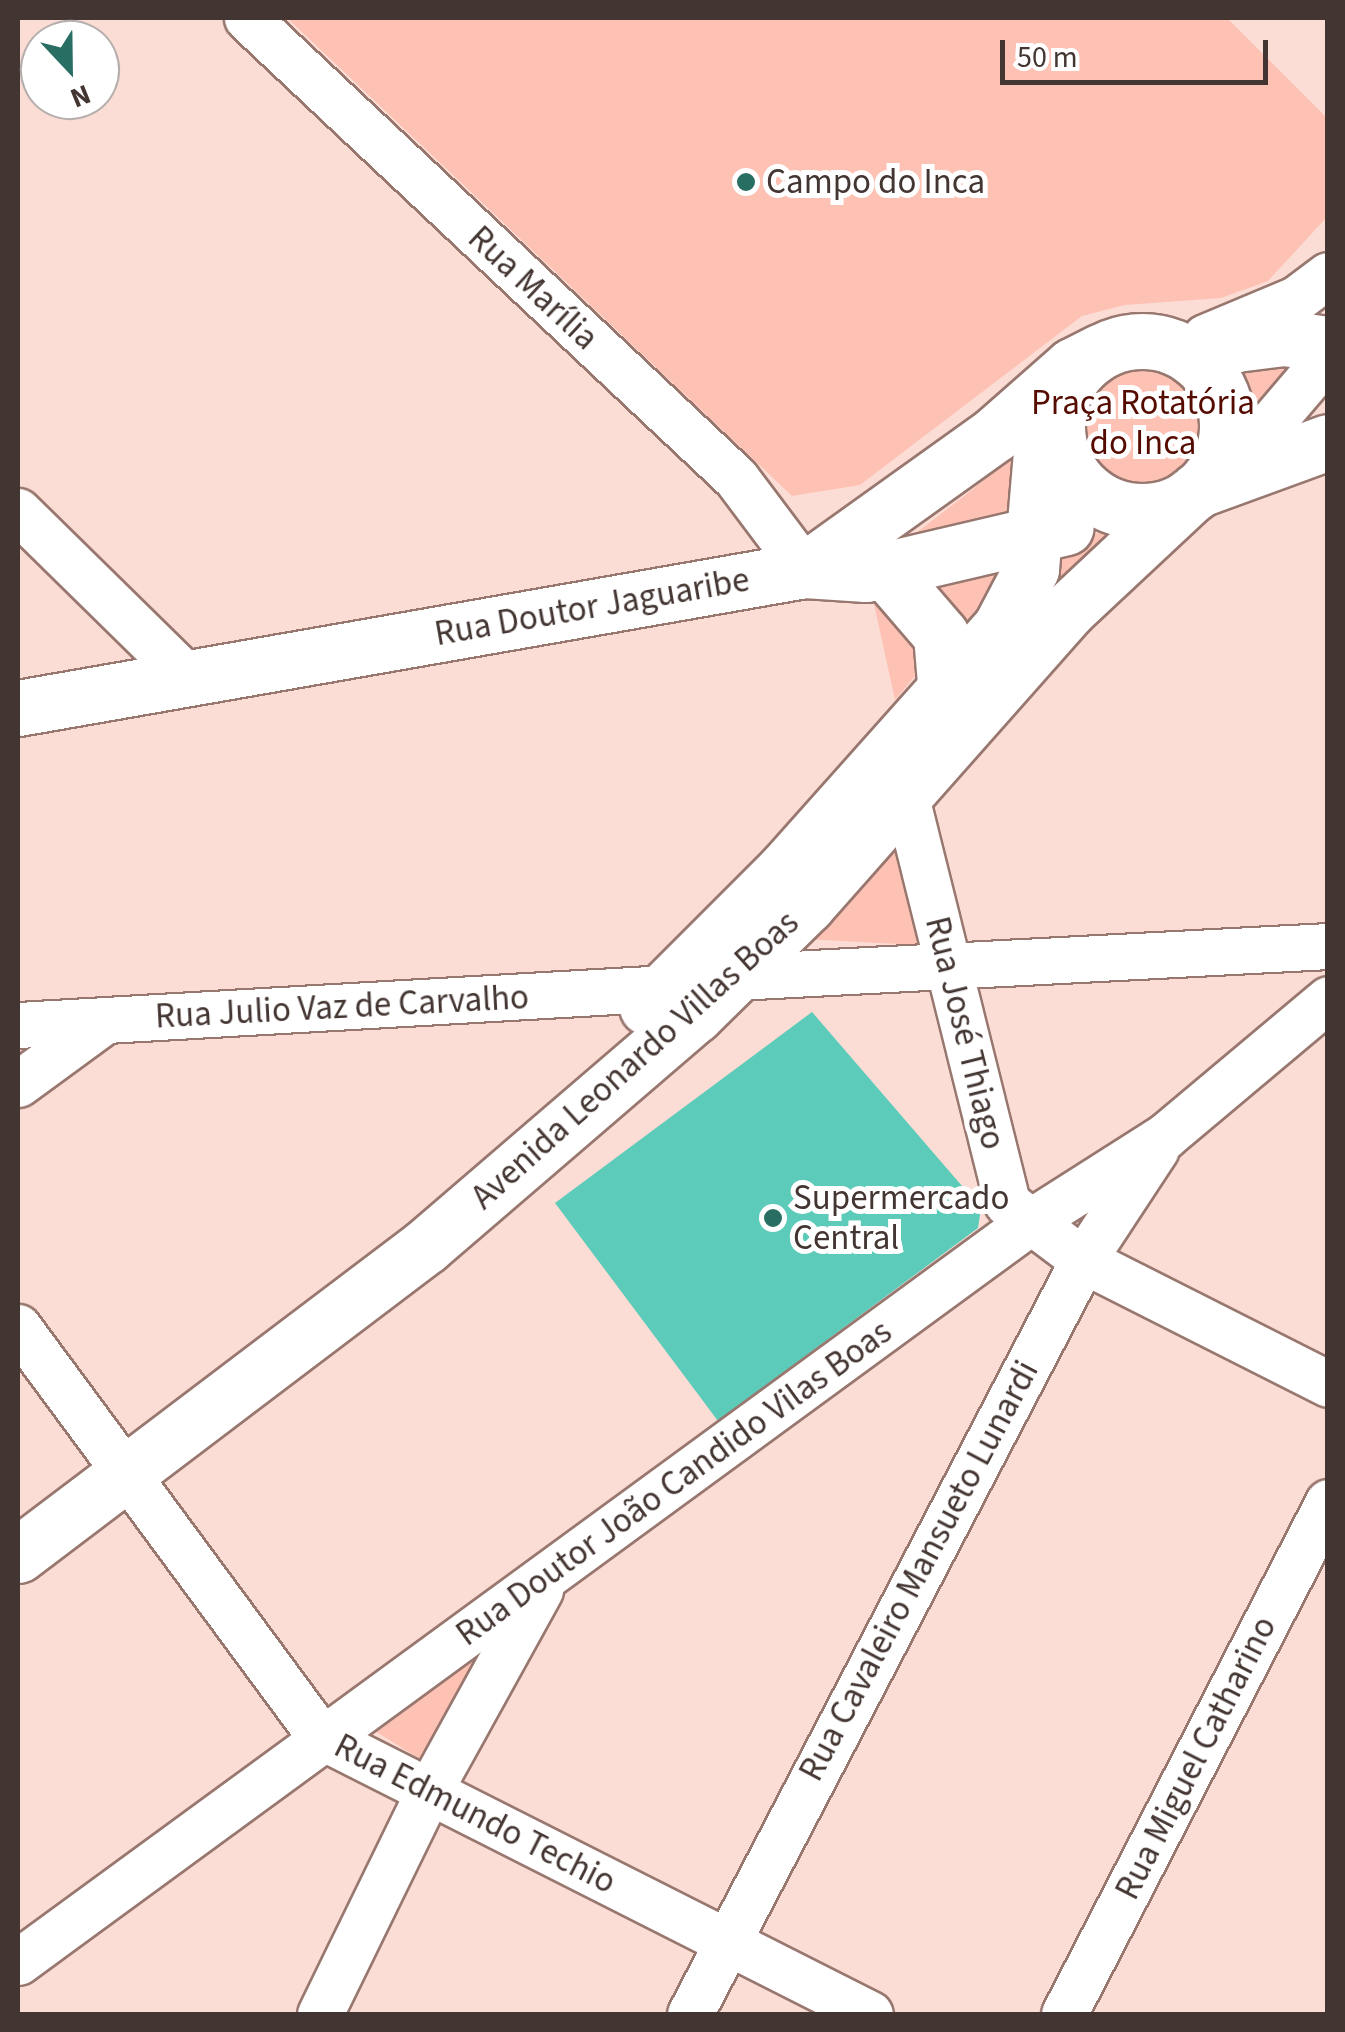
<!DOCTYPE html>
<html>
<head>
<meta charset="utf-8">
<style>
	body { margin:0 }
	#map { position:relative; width:1345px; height:2032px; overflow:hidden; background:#fbddd6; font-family:"Source Sans 3",sans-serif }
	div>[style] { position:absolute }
	.green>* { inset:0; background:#fdc2b4 }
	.round { border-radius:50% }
	.building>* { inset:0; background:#5dcbb9 }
	.roads { filter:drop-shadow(2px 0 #98776f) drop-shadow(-2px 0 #98776f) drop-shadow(0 2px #98776f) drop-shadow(0 -2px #98776f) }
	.minor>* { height:45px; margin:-22.5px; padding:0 22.5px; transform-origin:22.5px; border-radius:22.5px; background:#fff }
	.major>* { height:55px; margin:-27.5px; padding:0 27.5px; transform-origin:27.5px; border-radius:27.5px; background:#fff }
	.major>.ring { margin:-27.5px; padding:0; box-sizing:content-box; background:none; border:55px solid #fff; border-radius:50% }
	.dots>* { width:28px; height:28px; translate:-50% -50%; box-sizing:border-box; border:5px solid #fff; border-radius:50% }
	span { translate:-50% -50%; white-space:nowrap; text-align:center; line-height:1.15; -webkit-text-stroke:10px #fff; paint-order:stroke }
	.poi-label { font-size:35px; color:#433531 }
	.left { translate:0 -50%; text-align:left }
	.street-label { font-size:35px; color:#433531 }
	.park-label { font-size:35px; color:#550b00 }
	.frame { position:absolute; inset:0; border:20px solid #433531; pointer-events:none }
	.north { position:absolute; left:20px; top:20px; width:100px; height:100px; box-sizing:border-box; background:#fff; border:2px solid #b4aead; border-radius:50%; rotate:158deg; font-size:28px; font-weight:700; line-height:40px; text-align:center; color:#433531 }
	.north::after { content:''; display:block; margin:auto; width:35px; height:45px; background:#286e63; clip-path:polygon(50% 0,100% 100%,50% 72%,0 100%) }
	.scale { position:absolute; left:1000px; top:40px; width:268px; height:45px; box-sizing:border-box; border:5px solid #433531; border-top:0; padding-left:12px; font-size:30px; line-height:35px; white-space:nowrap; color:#433531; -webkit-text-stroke:8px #fff; paint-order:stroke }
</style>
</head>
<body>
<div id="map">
	<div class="green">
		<div style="clip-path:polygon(287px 18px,1227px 18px,1327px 118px,1327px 217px,1268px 281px,1221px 298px,1125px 305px,1082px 316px,860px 485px,792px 496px)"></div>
		<div class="round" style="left:1080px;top:361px;width:126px;height:126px"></div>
		<div style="clip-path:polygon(1300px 362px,1247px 428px,1246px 398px,1230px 373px)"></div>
		<div style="clip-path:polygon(1026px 446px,1016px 520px,903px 543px,968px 493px)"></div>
		<div style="clip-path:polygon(1131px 529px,1022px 621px,1052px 562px,1079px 536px)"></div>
		<div style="clip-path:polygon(1001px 566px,982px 615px,961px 630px,945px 596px,926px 584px)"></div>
		<div style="clip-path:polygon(872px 595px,883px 596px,926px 663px,895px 700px)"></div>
		<div style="clip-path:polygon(897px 836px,918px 945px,804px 939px)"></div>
		<div style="clip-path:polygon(482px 1654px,420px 1759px,370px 1728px)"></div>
	</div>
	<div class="building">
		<div style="clip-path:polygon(812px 1012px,981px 1208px,978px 1228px,718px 1421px,555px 1203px)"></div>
	</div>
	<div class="roads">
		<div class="minor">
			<div style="left:247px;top:18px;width:671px;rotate:43.25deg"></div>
			<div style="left:736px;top:478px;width:115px;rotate:53.1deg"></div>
			<div style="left:1205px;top:337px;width:99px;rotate:-22.7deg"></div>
			<div style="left:1296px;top:299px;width:40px;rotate:-37deg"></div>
			<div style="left:1213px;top:476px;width:53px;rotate:-38.8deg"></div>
			<div style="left:1254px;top:443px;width:114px;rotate:-49.6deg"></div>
			<div style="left:18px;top:511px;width:237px;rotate:44.5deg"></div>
			<div style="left:906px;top:797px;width:418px;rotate:76deg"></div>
			<div style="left:1007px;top:1203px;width:95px;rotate:36.9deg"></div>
			<div style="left:1083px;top:1260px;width:275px;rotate:26.8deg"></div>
			<div style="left:735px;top:977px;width:594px;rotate:-2.99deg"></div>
			<div style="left:18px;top:1025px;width:650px;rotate:-3.26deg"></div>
			<div style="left:18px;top:1084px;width:107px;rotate:-36.2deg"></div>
			<div style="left:18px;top:1327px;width:508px;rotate:53.56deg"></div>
			<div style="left:320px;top:1736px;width:616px;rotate:26.81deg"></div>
			<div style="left:18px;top:1962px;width:1254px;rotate:-36.18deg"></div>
			<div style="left:1030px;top:1222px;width:160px;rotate:-32.5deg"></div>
			<div style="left:1165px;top:1136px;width:213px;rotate:-40deg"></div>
			<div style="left:320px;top:2014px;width:246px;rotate:-64deg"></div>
			<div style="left:428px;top:1793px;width:232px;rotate:-61.1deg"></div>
			<div style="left:690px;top:2014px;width:850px;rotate:-62.47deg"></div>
			<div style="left:1083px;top:1260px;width:133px;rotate:-56.7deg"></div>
			<div style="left:1064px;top:2014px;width:576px;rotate:-62.72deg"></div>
		</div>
		<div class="major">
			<div class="ring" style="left:1057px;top:341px;width:115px;height:115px"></div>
			<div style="left:1196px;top:360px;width:43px;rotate:-21.8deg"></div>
			<div style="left:1236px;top:344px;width:48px;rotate:-7.1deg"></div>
			<div style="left:1284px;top:338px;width:44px;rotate:7.8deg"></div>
			<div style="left:1197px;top:490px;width:140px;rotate:-20.1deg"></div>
			<div style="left:805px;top:570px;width:61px;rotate:3.8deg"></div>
			<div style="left:866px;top:574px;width:205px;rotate:-13.2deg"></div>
			<div style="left:885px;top:570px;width:86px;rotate:49.3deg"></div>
			<div style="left:941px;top:635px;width:59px;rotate:85.2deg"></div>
			<div style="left:18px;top:708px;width:799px;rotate:-9.95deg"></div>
			<div style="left:805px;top:570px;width:234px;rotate:-35.6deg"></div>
			<div style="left:995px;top:434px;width:103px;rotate:-41.4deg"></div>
			<div style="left:1072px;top:366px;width:31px;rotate:-27deg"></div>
			<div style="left:647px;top:1007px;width:195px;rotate:-45deg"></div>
			<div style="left:785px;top:869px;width:323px;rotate:-48.3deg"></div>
			<div style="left:1000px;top:628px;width:67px;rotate:-62.3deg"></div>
			<div style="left:1031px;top:569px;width:117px;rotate:-85.1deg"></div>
			<div style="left:1041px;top:452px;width:58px;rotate:-68.7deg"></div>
			<div style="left:18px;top:1555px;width:512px;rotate:-37.14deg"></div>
			<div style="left:426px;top:1246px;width:355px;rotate:-40.7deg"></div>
			<div style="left:695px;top:1015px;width:157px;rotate:-44.5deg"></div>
			<div style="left:807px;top:905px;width:394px;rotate:-48.5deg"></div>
			<div style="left:1068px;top:610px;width:167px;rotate:-43.1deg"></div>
		</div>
	</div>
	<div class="dots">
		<div style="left:746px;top:182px;background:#286e63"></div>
		<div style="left:773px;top:1218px;background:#286e63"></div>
	</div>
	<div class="poi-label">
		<span class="left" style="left:766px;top:182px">Campo do Inca</span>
		<span class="left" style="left:793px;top:1218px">Supermercado<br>Central</span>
	</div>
	<div class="street-label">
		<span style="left:533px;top:288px;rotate:43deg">Rua Marília</span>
		<span style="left:592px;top:607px;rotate:-10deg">Rua Doutor Jaguaribe</span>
		<span style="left:342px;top:1007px;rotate:-3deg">Rua Julio Vaz de Carvalho</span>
		<span style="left:965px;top:1033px;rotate:76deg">Rua José Thiago</span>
		<span style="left:635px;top:1060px;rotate:-42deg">Avenida Leonardo Villas Boas</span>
		<span style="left:674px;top:1483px;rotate:-36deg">Rua Doutor João Candido Vilas Boas</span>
		<span style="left:919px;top:1571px;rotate:-62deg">Rua Cavaleiro Mansueto Lunardi</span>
		<span style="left:1196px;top:1758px;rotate:-63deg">Rua Miguel Catharino</span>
		<span style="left:475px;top:1814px;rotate:27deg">Rua Edmundo Techio</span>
	</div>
	<div class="park-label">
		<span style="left:1143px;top:423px">Praça Rotatória<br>do Inca</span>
	</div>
	<div class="frame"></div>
	<div class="north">N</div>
	<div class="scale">50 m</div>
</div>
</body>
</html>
